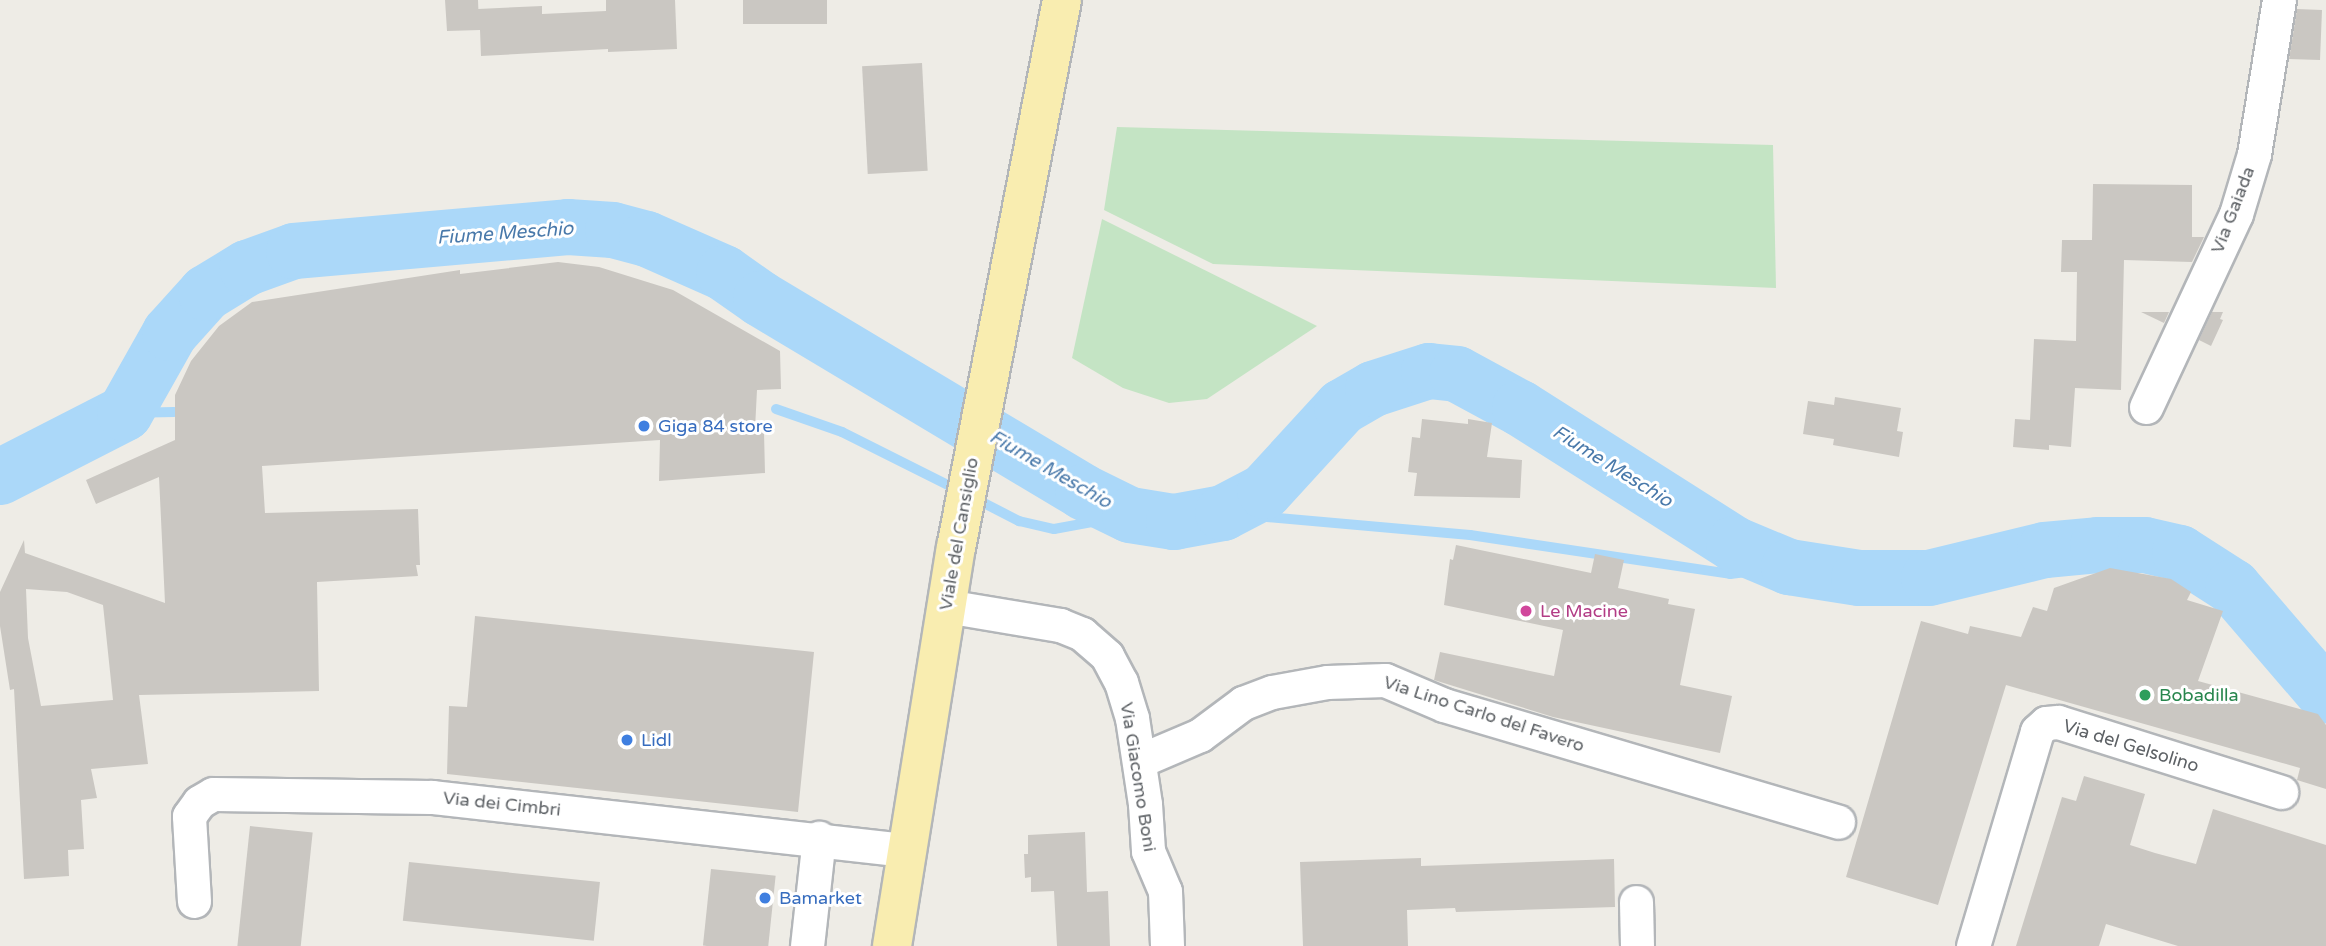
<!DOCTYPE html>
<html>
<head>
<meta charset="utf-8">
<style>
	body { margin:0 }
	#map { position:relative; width:2326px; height:946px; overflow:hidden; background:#eeece6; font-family:"Varela Round",sans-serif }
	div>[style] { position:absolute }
	.green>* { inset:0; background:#c4e4c4 }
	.stream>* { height:10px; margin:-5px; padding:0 5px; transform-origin:5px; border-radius:5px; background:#abd8f9 }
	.river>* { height:56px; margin:-28px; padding:0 28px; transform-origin:28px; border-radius:28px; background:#abd8f9 }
	.building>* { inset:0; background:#cac7c2; transform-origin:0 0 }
	.roads { filter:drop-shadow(2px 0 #b3b6b9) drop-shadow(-2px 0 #b3b6b9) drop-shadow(0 2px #b3b6b9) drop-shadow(0 -2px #b3b6b9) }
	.minor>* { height:33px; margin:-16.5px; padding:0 16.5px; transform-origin:16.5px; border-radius:16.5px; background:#fff }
	.primary>* { height:38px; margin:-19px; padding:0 19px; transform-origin:19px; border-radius:19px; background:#f9edb0 }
	.dots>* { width:19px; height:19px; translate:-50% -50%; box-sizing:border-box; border:4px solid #fff; border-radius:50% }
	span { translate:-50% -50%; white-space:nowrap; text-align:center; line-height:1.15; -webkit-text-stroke:6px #fff; paint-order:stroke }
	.street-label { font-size:18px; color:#5d6165 }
	.shop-label { font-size:18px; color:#366cbe }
	.left { translate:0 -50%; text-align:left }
	.hotel-label { font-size:18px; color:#b23c85 }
	.leisure-label { font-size:18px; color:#27864d }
	.water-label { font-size:19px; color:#4979aa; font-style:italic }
</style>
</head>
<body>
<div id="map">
	<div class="green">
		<div style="clip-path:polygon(1117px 127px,1773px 145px,1776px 288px,1213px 264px,1104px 210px)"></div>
		<div style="clip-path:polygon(1102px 219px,1317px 326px,1207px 399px,1169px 403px,1123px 388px,1072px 358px)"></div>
	</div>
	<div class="stream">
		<div style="left:776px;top:409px;width:70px;rotate:19.2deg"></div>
		<div style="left:842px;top:432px;width:132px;rotate:26.6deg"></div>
		<div style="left:125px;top:413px;width:49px;rotate:-1.2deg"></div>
		<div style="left:974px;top:498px;width:51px;rotate:27.1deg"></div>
		<div style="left:1019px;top:521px;width:36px;rotate:13deg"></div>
		<div style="left:1054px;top:529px;width:77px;rotate:-10.4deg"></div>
		<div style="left:1223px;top:513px;width:248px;rotate:5.1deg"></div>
		<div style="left:1470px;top:535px;width:263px;rotate:8.5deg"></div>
		<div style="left:1730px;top:574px;width:59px;rotate:-6.8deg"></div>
	</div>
	<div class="river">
		<div style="left:0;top:477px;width:140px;rotate:-27.1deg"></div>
		<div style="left:125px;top:413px;width:92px;rotate:-60.6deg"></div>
		<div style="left:170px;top:333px;width:54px;rotate:-48deg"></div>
		<div style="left:206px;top:293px;width:48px;rotate:-31.4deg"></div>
		<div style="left:247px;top:268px;width:50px;rotate:-19.9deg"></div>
		<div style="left:294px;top:251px;width:275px;rotate:-5deg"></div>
		<div style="left:568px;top:227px;width:45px;rotate:3.8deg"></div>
		<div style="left:613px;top:230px;width:35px;rotate:15deg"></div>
		<div style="left:647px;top:239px;width:84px;rotate:23.8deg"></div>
		<div style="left:724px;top:273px;width:45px;rotate:35.1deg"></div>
		<div style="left:761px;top:299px;width:375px;rotate:30.9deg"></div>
		<div style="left:1083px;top:492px;width:52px;rotate:26.1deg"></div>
		<div style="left:1130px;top:515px;width:45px;rotate:9deg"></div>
		<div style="left:1174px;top:522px;width:50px;rotate:-10.4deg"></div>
		<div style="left:1223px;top:513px;width:47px;rotate:-27.6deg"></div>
		<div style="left:1265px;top:491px;width:114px;rotate:-47.5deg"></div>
		<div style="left:1342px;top:407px;width:36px;rotate:-30deg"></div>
		<div style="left:1373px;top:389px;width:59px;rotate:-17.8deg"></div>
		<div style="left:1429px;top:371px;width:28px;rotate:6deg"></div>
		<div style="left:1457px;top:374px;width:72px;rotate:28.4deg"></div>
		<div style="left:1520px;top:408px;width:254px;rotate:32.4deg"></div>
		<div style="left:1734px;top:544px;width:60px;rotate:22.7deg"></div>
		<div style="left:1789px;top:567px;width:71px;rotate:8.9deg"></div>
		<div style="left:1859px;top:578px;width:70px"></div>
		<div style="left:1929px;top:578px;width:119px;rotate:-13.6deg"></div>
		<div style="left:2045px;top:550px;width:53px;rotate:-5.4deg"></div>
		<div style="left:2098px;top:545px;width:47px"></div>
		<div style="left:2145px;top:545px;width:36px;rotate:13deg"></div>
		<div style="left:2180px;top:553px;width:63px;rotate:32.7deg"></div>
		<div style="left:2233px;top:587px;width:143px;rotate:49.3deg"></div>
	</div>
	<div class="building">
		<div style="clip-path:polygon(445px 0,478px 0,479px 25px,478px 9px,542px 6px,542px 14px,606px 11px,606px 0,675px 0,677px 49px,608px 52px,608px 49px,481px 56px,480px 30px,447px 31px)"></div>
		<div style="left:743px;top:0;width:84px;height:24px"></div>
		<div style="clip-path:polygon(2297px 9px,2322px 10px,2320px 60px,2289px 59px)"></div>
		<div style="left:922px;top:63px;width:108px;height:60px;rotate:87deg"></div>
		<div style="clip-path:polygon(2093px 184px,2192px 185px,2192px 237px,2204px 237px,2192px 262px,2124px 260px,2121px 390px,2075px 388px,2071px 447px,2049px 445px,2049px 450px,2013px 447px,2015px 419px,2030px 420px,2034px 339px,2076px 341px,2077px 272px,2061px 272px,2062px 240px,2092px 240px)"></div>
		<div style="clip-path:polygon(evenodd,558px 262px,599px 267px,673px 290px,780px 351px,781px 389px,757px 390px,755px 429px,764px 432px,765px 473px,659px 481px,660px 440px,262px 466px,265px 513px,418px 509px,420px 565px,416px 565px,418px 576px,317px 582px,319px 691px,139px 695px,148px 764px,91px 769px,97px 798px,81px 800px,84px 849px,68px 850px,69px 876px,24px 879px,14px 689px,10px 690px,0 626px,0 592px,24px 540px,25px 553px,165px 603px,159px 477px,96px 504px,86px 480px,175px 440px,175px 395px,191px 361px,219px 326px,252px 302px,460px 270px,460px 274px,558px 262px,26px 589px,67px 592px,103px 605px,113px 700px,41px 706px,28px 638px,26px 589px)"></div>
		<div style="clip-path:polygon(2141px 312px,2169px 312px,2164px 323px)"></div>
		<div style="clip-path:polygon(2212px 312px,2223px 312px,2220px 319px,2223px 320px,2211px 346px,2199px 340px)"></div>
		<div style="clip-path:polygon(1835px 397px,1901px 408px,1897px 431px,1903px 432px,1899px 457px,1833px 445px,1834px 439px,1803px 434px,1808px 401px,1834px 405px)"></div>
		<div style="clip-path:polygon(1422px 419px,1468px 424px,1468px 419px,1492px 423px,1487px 457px,1522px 460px,1520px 498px,1414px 496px,1417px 473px,1408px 472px,1412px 437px,1420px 438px)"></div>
		<div style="clip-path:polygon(1456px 545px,1591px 573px,1595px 554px,1624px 560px,1618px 588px,1669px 599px,1668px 604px,1695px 609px,1680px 685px,1732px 696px,1720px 753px,1553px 717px,1434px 680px,1440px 652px,1554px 676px,1563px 630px,1444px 605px,1450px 559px,1453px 560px)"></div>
		<div style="clip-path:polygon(2110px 568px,2171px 579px,2191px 592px,2187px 600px,2223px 611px,2198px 681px,2318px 714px,2326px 725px,2326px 789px,2297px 780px,2300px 768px,2006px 685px,1938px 905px,1846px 877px,1921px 621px,1968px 634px,1970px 626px,2021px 637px,2033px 607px,2047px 611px,2054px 588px)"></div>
		<div style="clip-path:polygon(475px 616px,814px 652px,798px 812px,447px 774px,449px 706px,467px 707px)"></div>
		<div style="clip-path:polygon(2084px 776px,2145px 794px,2130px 845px,2155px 853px,2196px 864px,2213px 809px,2326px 845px,2326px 946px,2178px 946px,2106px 924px,2099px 946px,2016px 946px,2062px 797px,2076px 801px)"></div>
		<div style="left:250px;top:826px;width:63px;height:121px;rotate:6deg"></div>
		<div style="clip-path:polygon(1085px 832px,1087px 892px,1108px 891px,1110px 946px,1057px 946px,1054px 891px,1031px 892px,1031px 877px,1025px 878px,1024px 854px,1028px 854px,1028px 835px)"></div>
		<div style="clip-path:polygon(1421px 858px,1421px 866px,1614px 859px,1615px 907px,1456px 912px,1455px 908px,1407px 910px,1408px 946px,1303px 946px,1300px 862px)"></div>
		<div style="left:409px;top:862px;width:192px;height:59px;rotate:6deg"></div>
		<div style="left:711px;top:869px;width:65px;height:77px;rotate:6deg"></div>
	</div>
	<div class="roads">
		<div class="minor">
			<div style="left:2146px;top:407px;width:213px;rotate:-65deg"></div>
			<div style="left:2236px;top:214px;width:63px;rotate:-73.3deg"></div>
			<div style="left:2254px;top:154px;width:156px;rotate:-80.8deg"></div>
			<div style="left:946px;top:606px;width:116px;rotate:9.5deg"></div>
			<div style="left:1060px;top:625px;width:24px;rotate:22deg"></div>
			<div style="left:1082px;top:634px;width:33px;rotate:41deg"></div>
			<div style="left:1107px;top:656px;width:30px;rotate:62deg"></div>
			<div style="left:1121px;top:682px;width:38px;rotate:73deg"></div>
			<div style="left:1132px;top:718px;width:87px;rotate:81.4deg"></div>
			<div style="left:1145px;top:804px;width:47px;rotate:86.3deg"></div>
			<div style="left:1148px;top:851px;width:43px;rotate:67deg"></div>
			<div style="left:1165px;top:891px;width:55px;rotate:87.9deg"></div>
			<div style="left:1139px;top:761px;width:66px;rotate:-23.1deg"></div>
			<div style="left:1200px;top:735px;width:54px;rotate:-36.7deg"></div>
			<div style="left:1243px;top:703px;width:31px;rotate:-21deg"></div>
			<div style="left:1272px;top:692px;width:56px;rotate:-10.3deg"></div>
			<div style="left:1327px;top:682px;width:58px;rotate:-2deg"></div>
			<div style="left:1385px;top:680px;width:64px;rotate:23deg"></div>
			<div style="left:1444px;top:705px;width:411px;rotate:16.5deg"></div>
			<div style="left:194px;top:901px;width:85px;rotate:-93.4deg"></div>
			<div style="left:189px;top:816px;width:17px;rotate:-54deg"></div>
			<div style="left:199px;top:802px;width:16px;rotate:-30deg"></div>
			<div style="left:213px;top:794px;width:219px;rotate:0.8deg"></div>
			<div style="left:432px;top:797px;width:478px;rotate:6.4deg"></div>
			<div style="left:1636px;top:902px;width:44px;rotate:88.7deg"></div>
			<div style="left:807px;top:946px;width:109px;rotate:-83.7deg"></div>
			<div style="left:1973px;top:946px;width:224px;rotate:-73.4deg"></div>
			<div style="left:2037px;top:731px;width:12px;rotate:-42deg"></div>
			<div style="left:2046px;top:723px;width:12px;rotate:-5deg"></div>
			<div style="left:2058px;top:722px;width:234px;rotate:17.4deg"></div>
		</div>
		<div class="primary">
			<div style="left:892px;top:946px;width:403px;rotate:-80.9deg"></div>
			<div style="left:956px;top:548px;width:558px;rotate:-79.05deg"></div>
		</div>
	</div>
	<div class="dots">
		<div style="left:644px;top:426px;background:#3f7fe0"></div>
		<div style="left:1526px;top:611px;background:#d1479c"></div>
		<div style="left:2145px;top:695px;background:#2e9e5b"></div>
		<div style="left:627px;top:740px;background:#3f7fe0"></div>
		<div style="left:765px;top:898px;background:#3f7fe0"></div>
	</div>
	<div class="street-label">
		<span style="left:2233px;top:210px;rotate:-69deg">Via Gaiada</span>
		<span style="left:959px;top:534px;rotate:-80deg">Viale del Cansiglio</span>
		<span style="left:1484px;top:714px;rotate:18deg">Via Lino Carlo del Favero</span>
		<span style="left:2131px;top:746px;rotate:17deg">Via del Gelsolino</span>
		<span style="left:1138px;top:777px;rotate:81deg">Via Giacomo Boni</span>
		<span style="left:502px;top:804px;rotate:6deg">Via dei Cimbri</span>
	</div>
	<div class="shop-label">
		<span class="left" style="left:658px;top:426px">Giga 84 store</span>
		<span class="left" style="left:641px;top:740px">Lidl</span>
		<span class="left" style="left:779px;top:898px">Bamarket</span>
	</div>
	<div class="hotel-label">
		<span class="left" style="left:1540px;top:611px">Le Macine</span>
	</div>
	<div class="leisure-label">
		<span class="left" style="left:2159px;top:695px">Bobadilla</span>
	</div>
	<div class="water-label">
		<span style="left:505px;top:234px;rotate:-4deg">Fiume Meschio</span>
		<span style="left:1612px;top:467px;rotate:32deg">Fiume Meschio</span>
		<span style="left:1050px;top:470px;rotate:30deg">Fiume Meschio</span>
	</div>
</div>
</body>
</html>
